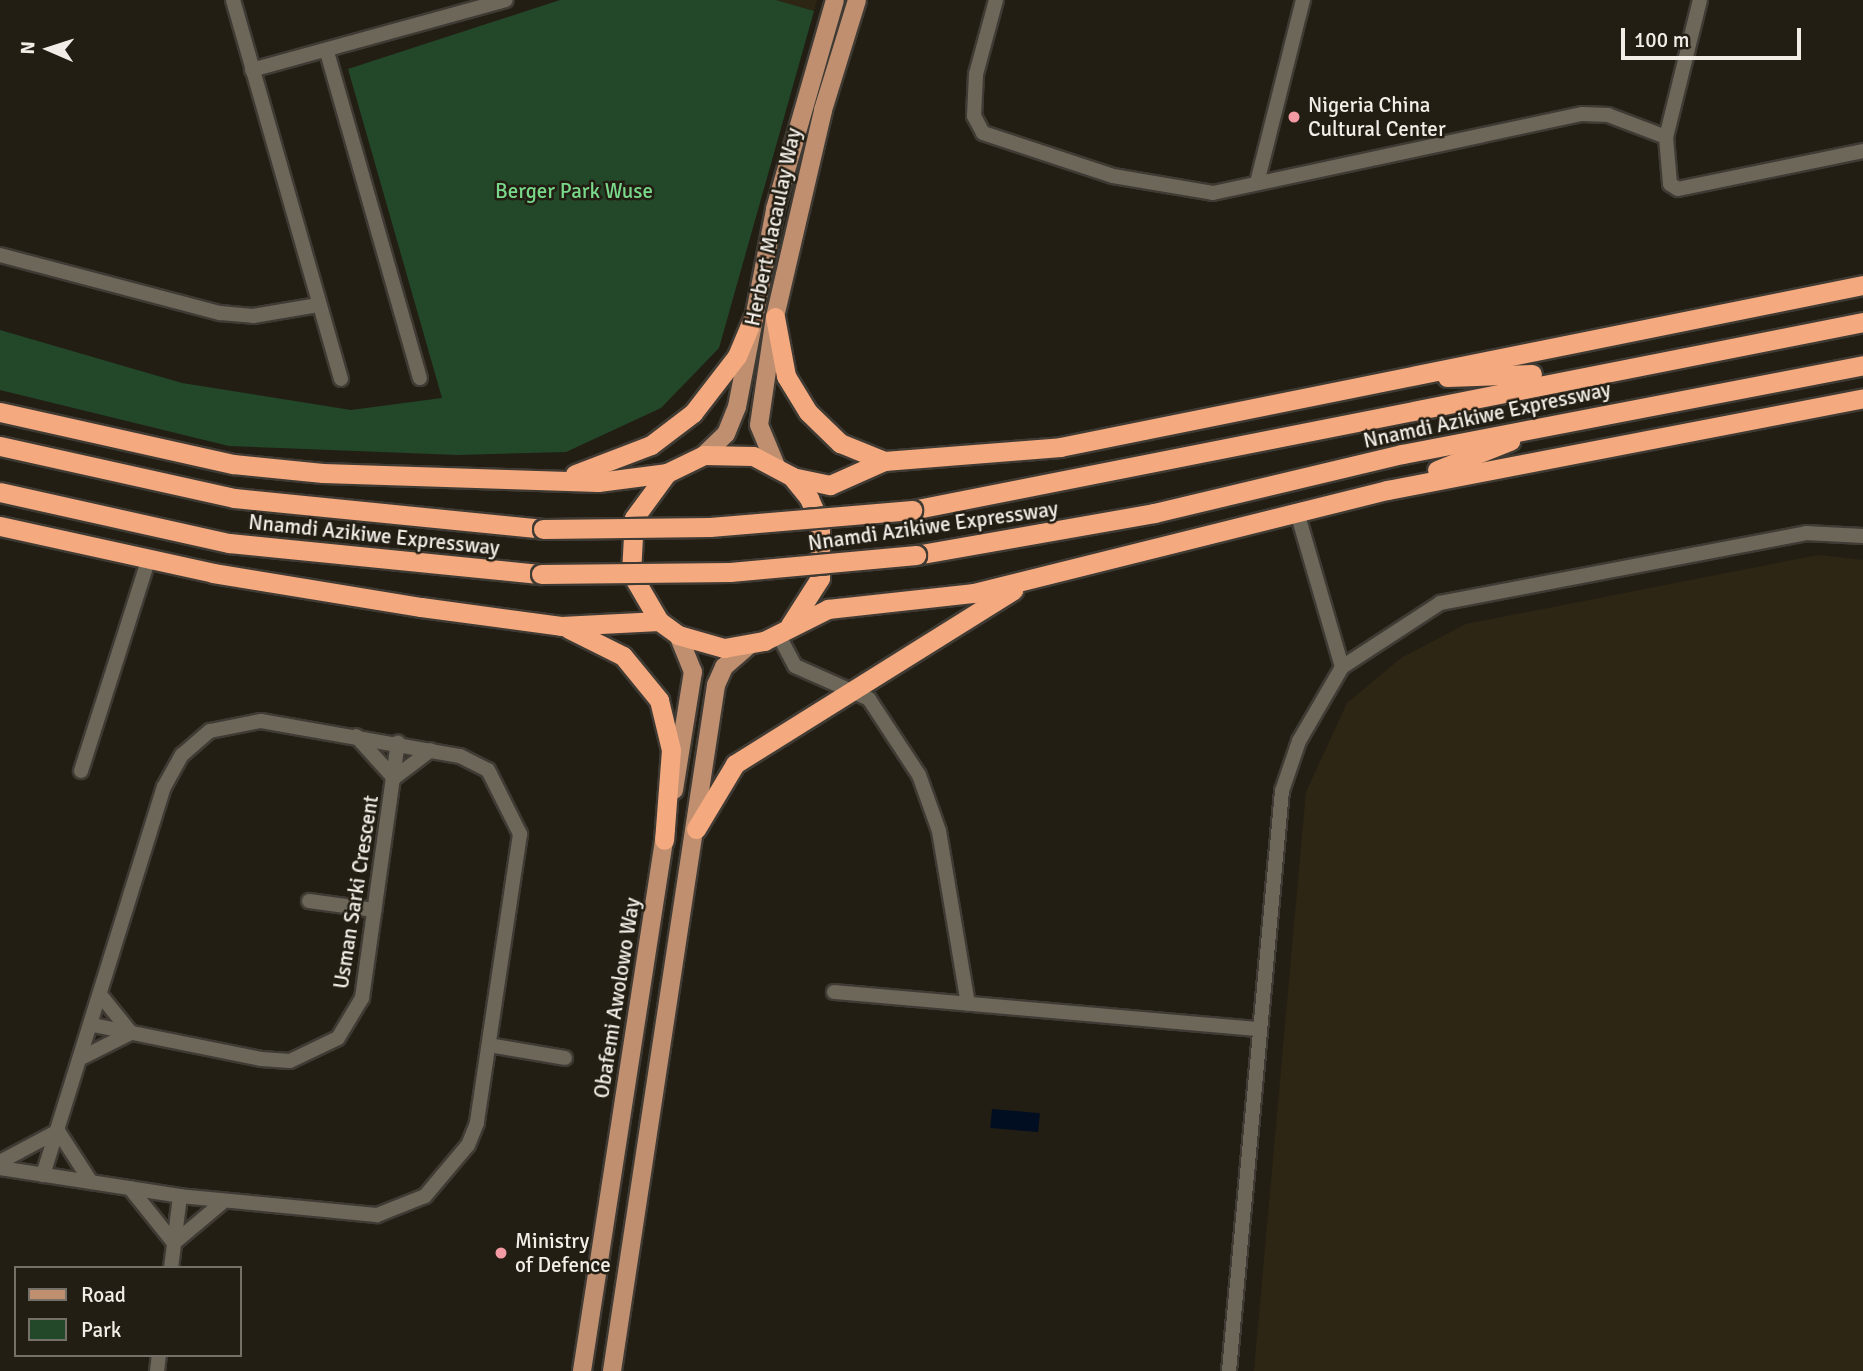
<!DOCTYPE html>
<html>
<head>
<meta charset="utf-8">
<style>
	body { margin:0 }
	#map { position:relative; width:1863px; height:1371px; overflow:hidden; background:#231e13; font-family:Signika,sans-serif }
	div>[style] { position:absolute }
	.built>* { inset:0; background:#2e2615 }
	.green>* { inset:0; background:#224829 }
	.water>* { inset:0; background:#010e21; transform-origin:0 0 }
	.roads { filter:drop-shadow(2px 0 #3f3b34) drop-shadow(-2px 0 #3f3b34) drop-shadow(0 2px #3f3b34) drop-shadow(0 -2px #3f3b34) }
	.minor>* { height:14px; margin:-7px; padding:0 7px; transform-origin:7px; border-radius:7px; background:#6d675a }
	.major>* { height:18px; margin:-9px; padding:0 9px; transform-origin:9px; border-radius:9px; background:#bf8f70 }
	.highway>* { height:19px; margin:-9.5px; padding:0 9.5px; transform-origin:9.5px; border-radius:9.5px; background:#f5a97e }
	.bridges { filter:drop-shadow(2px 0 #3f3b34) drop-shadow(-2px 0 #3f3b34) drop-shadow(0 2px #3f3b34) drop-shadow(0 -2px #3f3b34) }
	.highway-bridge>* { height:19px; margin:-9.5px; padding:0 9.5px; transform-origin:9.5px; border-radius:9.5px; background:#f5a97e }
	.dots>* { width:19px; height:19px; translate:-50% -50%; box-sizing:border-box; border:4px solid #231e13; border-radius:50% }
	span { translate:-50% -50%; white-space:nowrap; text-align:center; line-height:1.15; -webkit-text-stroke:5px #231e13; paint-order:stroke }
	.poi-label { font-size:21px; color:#f2eee7 }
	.left { translate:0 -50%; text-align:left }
	.park-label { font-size:21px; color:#79d98b }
	.street-label { font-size:21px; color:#f2eee7 }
	.legend { position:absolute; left:14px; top:1266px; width:228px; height:91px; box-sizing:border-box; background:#231e13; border:2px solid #767168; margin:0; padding:9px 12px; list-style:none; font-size:21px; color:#f2eee7 }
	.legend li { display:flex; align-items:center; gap:14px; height:35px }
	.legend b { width:35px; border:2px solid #767168 }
	.north { position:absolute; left:14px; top:14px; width:70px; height:70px; -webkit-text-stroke:5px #231e13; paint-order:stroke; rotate:273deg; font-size:19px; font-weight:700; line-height:28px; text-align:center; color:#f2eee7 }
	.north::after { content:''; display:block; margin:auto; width:24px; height:32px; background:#f2eee7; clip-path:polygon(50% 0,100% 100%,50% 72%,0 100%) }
	.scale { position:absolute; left:1621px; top:28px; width:180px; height:32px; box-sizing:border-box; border:4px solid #f2eee7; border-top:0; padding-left:9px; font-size:21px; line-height:24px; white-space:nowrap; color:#f2eee7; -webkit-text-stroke:5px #231e13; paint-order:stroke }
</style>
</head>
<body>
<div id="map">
	<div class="built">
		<div style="clip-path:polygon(776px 0,817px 0,814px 11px)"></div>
		<div style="clip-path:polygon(1818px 555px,1863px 560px,1863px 1371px,1254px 1371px,1306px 792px,1347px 703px,1401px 658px,1466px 624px)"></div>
	</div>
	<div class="green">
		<div style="clip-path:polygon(560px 0,776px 0,814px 11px,719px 348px,661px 408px,566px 452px,458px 455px,229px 446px,0 390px,0 330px,182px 383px,351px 410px,442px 398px,348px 69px)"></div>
	</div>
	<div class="water">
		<div style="left:992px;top:1109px;width:48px;height:19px;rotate:5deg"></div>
	</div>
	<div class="roads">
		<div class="minor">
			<div style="left:233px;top:0;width:394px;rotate:74.1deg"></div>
			<div style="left:996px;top:0;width:77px;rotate:105.1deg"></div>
			<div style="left:976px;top:74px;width:42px;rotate:92.7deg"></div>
			<div style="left:974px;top:116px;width:19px;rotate:62deg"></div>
			<div style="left:983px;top:133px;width:137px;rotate:18.3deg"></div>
			<div style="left:1113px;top:176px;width:101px;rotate:9.6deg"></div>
			<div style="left:1213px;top:193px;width:377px;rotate:-12.1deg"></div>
			<div style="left:1582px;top:114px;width:26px;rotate:2deg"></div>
			<div style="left:1608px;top:115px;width:62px;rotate:20.8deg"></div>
			<div style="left:1700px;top:0;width:141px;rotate:103.9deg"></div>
			<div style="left:1666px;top:137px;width:47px;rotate:85.1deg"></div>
			<div style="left:1670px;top:184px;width:9px;rotate:32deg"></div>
			<div style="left:1678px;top:189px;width:189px;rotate:-11.6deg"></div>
			<div style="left:327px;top:52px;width:339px;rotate:74.1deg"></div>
			<div style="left:252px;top:70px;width:263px;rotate:-15.4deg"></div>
			<div style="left:1258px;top:179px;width:185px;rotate:-75.9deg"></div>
			<div style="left:0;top:255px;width:228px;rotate:14.8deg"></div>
			<div style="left:220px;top:313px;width:33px;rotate:5deg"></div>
			<div style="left:253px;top:316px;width:66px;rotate:-9.6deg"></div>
			<div style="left:1297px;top:512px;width:161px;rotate:73.8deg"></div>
			<div style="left:778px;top:634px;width:36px;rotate:62deg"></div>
			<div style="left:795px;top:666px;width:81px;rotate:24deg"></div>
			<div style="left:869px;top:699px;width:91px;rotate:56.7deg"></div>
			<div style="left:919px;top:775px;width:59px;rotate:70.3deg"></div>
			<div style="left:939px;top:831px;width:175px;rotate:80.5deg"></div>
			<div style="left:356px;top:736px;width:57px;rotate:47.9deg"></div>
			<div style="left:394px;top:778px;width:46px;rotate:-37.1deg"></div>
			<div style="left:81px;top:771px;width:220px;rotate:-72.3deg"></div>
			<div style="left:309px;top:901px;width:66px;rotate:7.9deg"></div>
			<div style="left:834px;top:992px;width:426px;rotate:5deg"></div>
			<div style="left:93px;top:1025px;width:171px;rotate:11.4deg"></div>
			<div style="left:261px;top:1059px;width:29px;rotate:4deg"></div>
			<div style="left:290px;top:1061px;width:53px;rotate:-25.6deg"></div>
			<div style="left:338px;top:1038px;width:47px;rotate:-59deg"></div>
			<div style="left:362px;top:998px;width:258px;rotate:-82deg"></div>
			<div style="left:489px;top:1045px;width:77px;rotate:9.7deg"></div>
			<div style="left:83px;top:1057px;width:54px;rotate:-26.6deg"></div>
			<div style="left:131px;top:1033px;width:46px;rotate:-128.9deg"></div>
			<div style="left:0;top:1162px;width:66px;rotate:-28.1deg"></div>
			<div style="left:58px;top:1131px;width:61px;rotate:57.1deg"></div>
			<div style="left:0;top:1168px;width:182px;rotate:8.8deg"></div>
			<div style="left:43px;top:1175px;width:406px;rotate:-72.7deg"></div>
			<div style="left:164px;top:787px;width:37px;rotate:-61deg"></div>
			<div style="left:182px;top:755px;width:37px;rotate:-41deg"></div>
			<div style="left:210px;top:731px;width:52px;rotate:-11.1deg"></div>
			<div style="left:261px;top:721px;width:202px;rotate:10deg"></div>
			<div style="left:460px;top:756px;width:31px;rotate:27deg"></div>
			<div style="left:488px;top:770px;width:72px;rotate:63.4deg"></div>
			<div style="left:520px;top:834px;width:292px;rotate:98.5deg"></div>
			<div style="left:477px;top:1123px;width:24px;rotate:112deg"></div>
			<div style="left:468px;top:1145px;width:67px;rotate:130.1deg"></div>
			<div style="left:425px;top:1196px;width:52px;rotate:158.4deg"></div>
			<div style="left:377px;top:1215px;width:198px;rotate:-174.5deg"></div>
			<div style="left:180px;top:1196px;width:73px;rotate:97.1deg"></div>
			<div style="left:130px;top:1188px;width:70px;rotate:51.3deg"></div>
			<div style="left:174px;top:1243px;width:65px;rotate:-40deg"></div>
			<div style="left:157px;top:1371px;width:16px;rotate:-83deg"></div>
			<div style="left:1229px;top:1371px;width:582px;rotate:-84.78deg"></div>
			<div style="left:1282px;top:791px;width:53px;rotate:-71.2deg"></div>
			<div style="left:1299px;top:741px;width:86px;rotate:-59.8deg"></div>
			<div style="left:1342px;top:667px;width:117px;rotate:-33.1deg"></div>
			<div style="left:1440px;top:603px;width:373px;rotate:-10.8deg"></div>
			<div style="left:1806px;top:533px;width:57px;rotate:3deg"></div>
		</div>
		<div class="major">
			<div style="left:704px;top:455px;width:30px;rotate:-44deg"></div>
			<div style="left:726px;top:434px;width:29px;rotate:-68deg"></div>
			<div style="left:737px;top:407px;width:202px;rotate:-79.1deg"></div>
			<div style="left:775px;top:209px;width:217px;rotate:-74deg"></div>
			<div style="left:776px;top:466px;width:44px;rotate:-112.5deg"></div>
			<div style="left:759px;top:425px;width:109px;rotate:-81.6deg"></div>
			<div style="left:775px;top:317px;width:212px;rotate:-76.9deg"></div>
			<div style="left:823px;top:110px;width:115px;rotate:-72.8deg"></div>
			<div style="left:674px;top:790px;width:120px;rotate:-80.9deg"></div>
			<div style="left:693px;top:672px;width:40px;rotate:-112deg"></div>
			<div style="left:582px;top:1371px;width:549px;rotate:-81.21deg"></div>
			<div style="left:612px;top:1371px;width:694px;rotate:-81.38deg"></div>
			<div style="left:716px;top:685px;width:20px;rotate:-66deg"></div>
			<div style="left:724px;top:667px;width:32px;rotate:-41deg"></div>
		</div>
		<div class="highway">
			<div style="left:775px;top:317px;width:60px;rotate:79.4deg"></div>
			<div style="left:786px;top:376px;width:42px;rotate:58.6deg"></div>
			<div style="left:808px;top:412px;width:45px;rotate:44.1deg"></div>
			<div style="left:840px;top:443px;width:48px;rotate:22.2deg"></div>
			<div style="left:1447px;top:377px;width:85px;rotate:-2deg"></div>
			<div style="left:0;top:412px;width:239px;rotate:12.6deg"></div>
			<div style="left:233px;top:464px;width:90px;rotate:5.7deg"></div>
			<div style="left:323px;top:473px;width:275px;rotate:1.9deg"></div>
			<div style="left:598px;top:482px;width:70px;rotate:-7.4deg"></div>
			<div style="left:0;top:446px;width:240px;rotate:12.5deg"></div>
			<div style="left:234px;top:498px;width:311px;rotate:5.7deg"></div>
			<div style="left:1437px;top:470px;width:79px;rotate:-21.7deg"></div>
			<div style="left:575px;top:474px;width:81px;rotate:-20.9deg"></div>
			<div style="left:651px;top:445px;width:53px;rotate:-37.3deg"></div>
			<div style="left:693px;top:413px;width:72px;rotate:-52.3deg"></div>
			<div style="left:737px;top:356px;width:41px;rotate:-67.2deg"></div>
			<div style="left:792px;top:477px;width:39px;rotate:12deg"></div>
			<div style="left:830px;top:485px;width:59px;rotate:-24deg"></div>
			<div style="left:884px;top:461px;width:177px;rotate:-4.5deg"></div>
			<div style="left:1060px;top:447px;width:819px;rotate:-11.41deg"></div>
			<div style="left:0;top:492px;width:235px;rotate:12.6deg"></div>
			<div style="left:229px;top:543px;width:314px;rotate:5.7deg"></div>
			<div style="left:912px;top:510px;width:969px;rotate:-11.18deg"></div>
			<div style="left:0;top:526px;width:218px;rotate:12.4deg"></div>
			<div style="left:213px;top:573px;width:211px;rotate:9.3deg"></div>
			<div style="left:421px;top:607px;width:141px;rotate:7.7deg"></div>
			<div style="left:561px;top:626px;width:98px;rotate:-2.9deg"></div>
			<div style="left:916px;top:555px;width:242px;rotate:-10deg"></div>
			<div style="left:1154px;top:513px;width:255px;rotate:-13.4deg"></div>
			<div style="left:1402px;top:454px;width:470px;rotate:-10.9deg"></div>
			<div style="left:790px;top:625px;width:56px;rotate:-57.4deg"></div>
			<div style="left:820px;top:578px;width:55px;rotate:-90deg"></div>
			<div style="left:820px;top:523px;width:27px;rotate:-114deg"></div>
			<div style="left:809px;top:498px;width:28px;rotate:-129deg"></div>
			<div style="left:791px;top:476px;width:43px;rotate:-152.2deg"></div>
			<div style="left:753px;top:456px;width:49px;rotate:-178.8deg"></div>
			<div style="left:704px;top:455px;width:41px;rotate:154.1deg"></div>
			<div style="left:667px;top:473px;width:56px;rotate:126.3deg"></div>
			<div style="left:634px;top:518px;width:55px;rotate:93.1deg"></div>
			<div style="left:631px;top:573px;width:56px;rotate:59.7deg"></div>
			<div style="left:659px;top:621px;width:24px;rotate:36deg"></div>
			<div style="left:678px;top:635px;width:48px;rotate:15.8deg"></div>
			<div style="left:724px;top:648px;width:41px;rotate:-9.9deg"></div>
			<div style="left:764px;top:641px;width:72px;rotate:-26.6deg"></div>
			<div style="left:828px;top:609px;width:147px;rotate:-6.3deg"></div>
			<div style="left:974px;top:593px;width:426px;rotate:-14deg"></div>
			<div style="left:1387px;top:490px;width:485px;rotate:-10.9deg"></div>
			<div style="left:569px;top:629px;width:60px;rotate:26.6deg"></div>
			<div style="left:623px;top:656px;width:57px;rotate:50.7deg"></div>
			<div style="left:659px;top:700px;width:51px;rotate:76.5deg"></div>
			<div style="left:671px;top:750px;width:90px;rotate:94.4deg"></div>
			<div style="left:696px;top:829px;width:76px;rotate:-59deg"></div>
			<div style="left:735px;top:764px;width:328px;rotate:-32deg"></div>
		</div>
	</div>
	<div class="bridges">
		<div class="highway-bridge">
			<div style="left:543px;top:529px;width:167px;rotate:-0.7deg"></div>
			<div style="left:710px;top:527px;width:203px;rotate:-4.8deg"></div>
			<div style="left:541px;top:574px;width:189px;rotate:-0.6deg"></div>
			<div style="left:730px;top:572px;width:187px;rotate:-5.2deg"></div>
		</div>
	</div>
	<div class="dots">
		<div style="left:1294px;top:117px;background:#f49aa4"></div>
		<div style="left:501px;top:1253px;background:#f49aa4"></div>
	</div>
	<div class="poi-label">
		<span class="left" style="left:1308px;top:117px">Nigeria China<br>Cultural Center</span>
		<span class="left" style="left:515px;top:1253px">Ministry<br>of Defence</span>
	</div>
	<div class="park-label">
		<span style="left:574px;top:191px">Berger Park Wuse</span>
	</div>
	<div class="street-label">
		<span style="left:773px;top:227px;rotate:-78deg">Herbert Macaulay Way</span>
		<span style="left:1487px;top:415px;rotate:-12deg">Nnamdi Azikiwe Expressway</span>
		<span style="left:933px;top:526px;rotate:-8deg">Nnamdi Azikiwe Expressway</span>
		<span style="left:374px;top:535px;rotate:6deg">Nnamdi Azikiwe Expressway</span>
		<span style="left:356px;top:892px;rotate:-81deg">Usman Sarki Crescent</span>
		<span style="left:617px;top:998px;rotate:-81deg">Obafemi Awolowo Way</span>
	</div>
	<ul class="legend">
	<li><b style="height:9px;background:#bf8f70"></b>Road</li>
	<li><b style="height:19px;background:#224829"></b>Park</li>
	</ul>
	<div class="north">N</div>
	<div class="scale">100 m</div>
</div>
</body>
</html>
